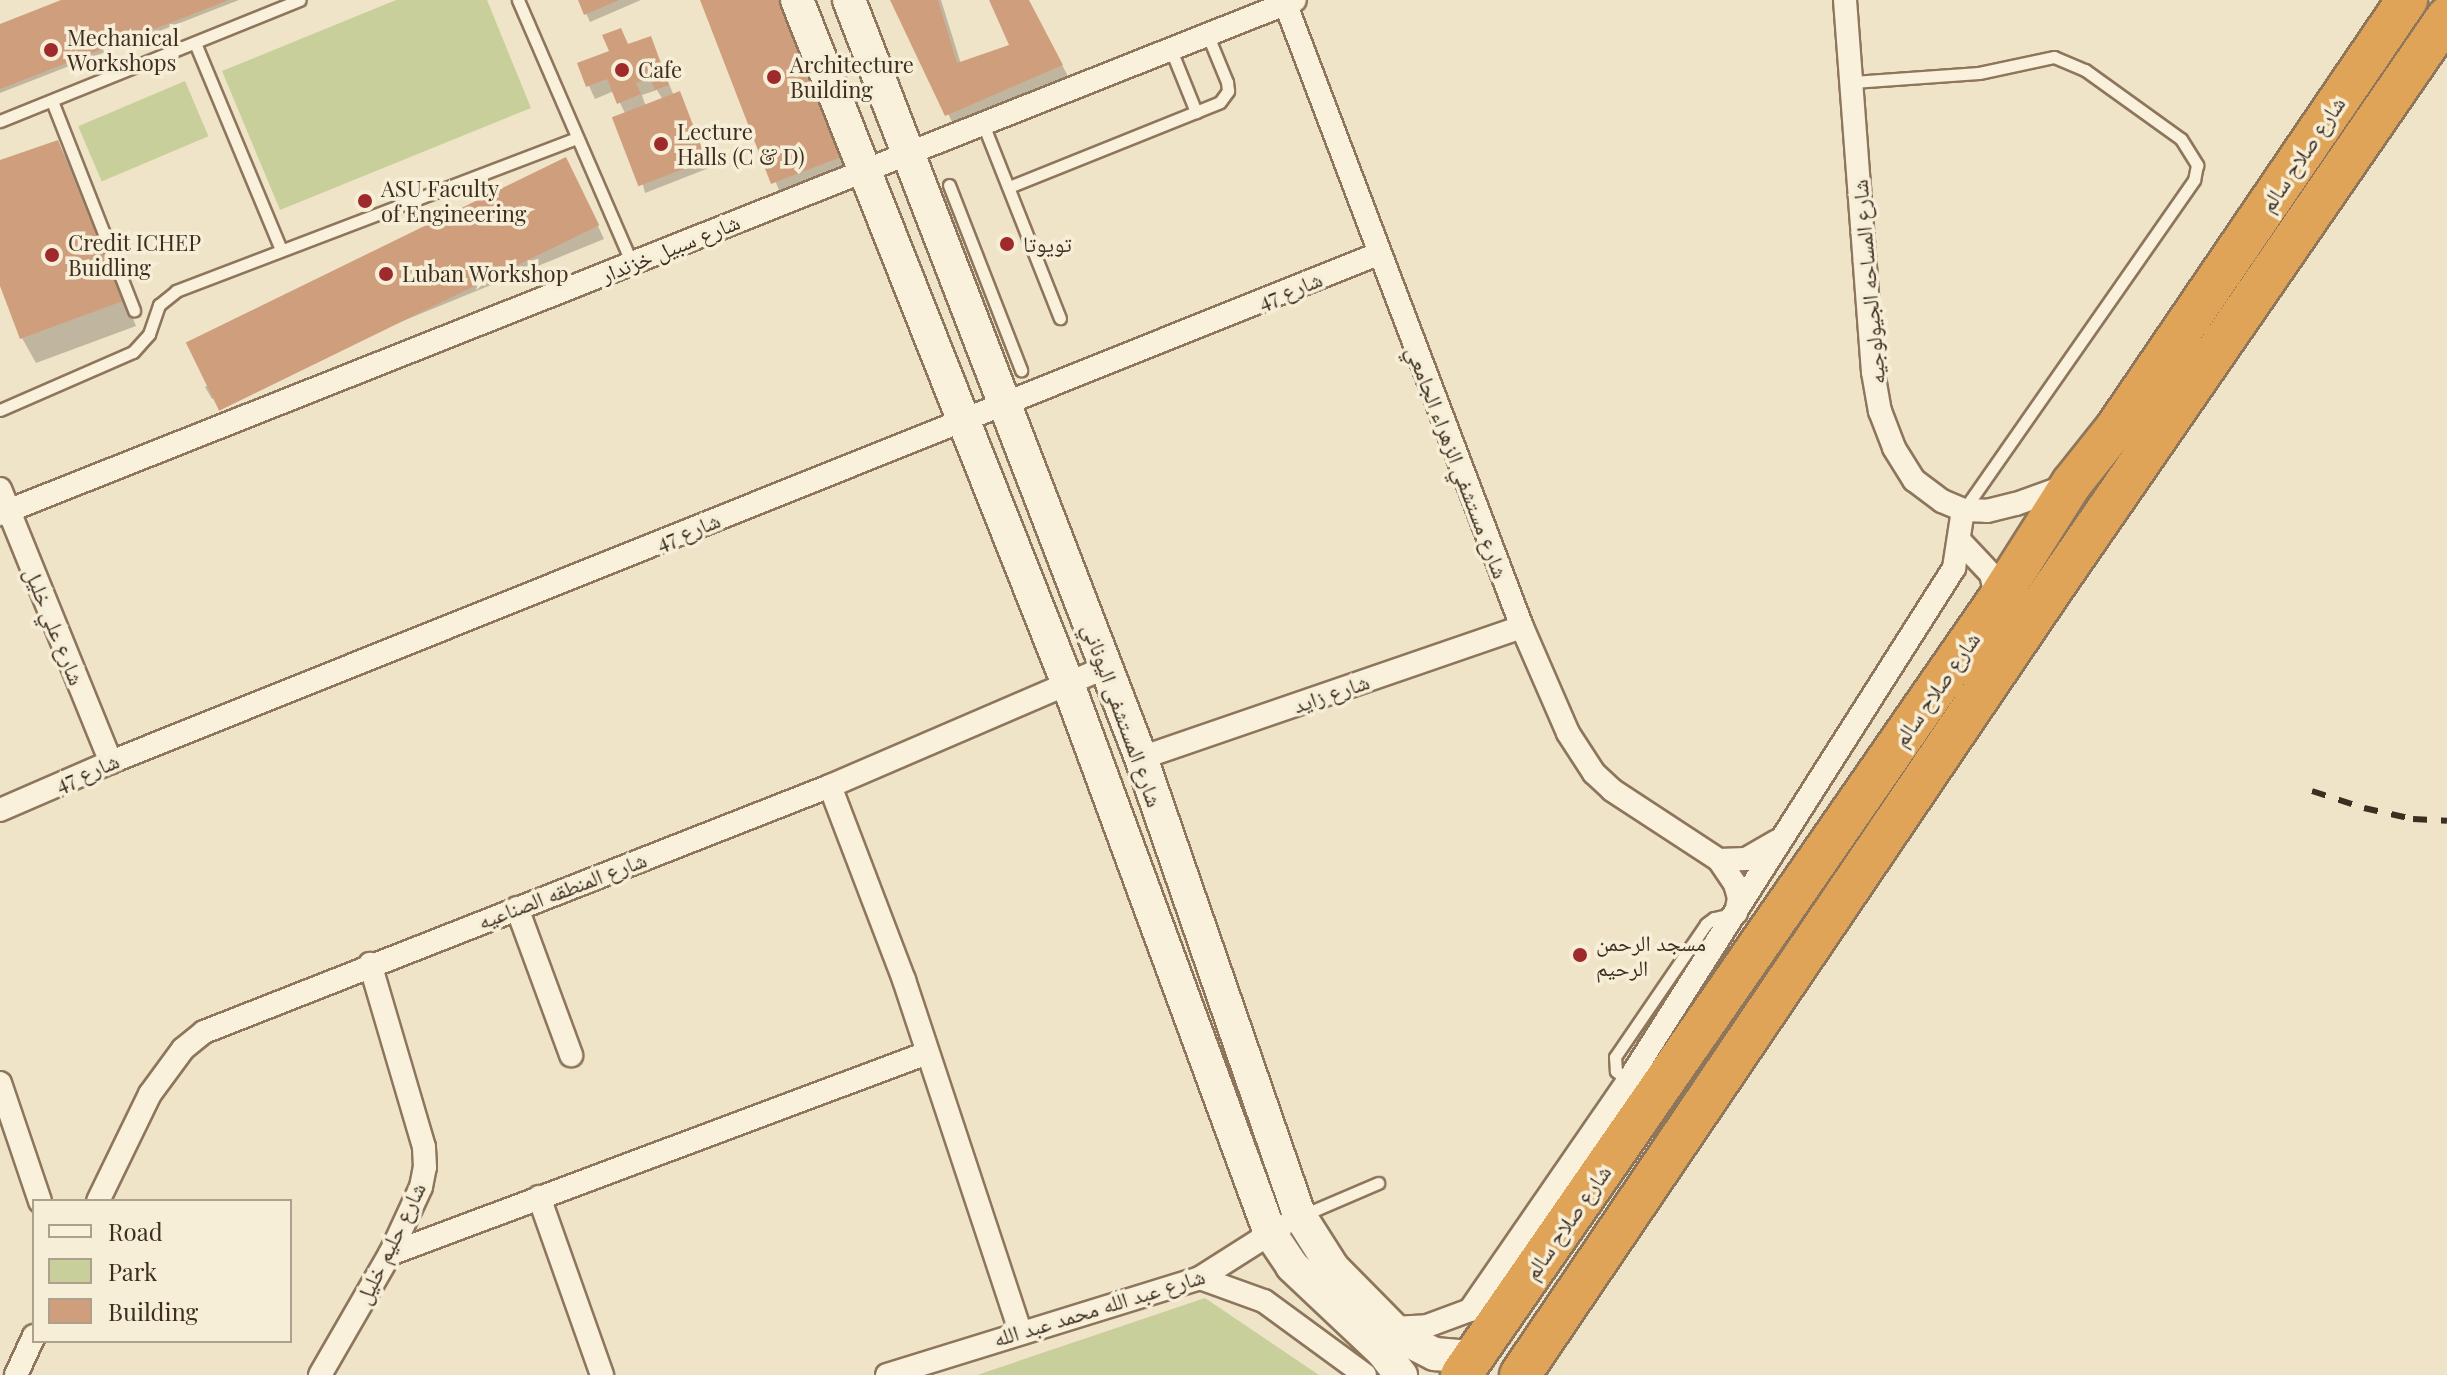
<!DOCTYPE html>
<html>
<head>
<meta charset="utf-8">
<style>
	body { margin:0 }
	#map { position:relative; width:2447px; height:1375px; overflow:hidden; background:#f0e4c8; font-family:"Playfair Display","Noto Naskh Arabic",serif }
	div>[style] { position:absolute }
	.green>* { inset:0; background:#c9cf9b; transform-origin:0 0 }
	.shadow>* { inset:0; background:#0003 }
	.building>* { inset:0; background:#cf9f7d; transform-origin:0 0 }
	.roads { filter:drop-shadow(2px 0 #8d765c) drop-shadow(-2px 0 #8d765c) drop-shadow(0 2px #8d765c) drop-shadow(0 -2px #8d765c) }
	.lane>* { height:11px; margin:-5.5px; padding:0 5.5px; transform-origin:5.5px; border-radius:5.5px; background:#faf1dc }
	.street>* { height:22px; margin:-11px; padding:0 11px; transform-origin:11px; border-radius:11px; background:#faf1dc }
	.secondary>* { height:32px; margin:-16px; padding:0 16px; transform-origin:16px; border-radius:16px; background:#faf1dc }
	.highway>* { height:40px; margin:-20px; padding:0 20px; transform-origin:20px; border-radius:20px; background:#e0a458 }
	.rail>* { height:6px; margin-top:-3px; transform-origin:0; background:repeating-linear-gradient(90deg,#3d2e20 0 14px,transparent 0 28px) }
	.dots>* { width:22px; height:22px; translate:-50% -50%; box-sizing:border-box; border:4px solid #f7eed8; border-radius:50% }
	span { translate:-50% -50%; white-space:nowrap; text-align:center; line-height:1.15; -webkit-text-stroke:7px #f7eed8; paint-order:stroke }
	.poi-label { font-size:22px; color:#3d2e20 }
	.left { translate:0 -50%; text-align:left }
	.street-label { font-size:22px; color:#3d2e20 }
	.legend { position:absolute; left:32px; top:1199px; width:260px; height:144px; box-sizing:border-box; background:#f7eed8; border:2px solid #ada18e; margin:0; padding:10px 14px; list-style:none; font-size:24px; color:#3d2e20 }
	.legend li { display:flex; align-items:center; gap:16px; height:40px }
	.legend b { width:40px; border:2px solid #ada18e }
</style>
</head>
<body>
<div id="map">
	<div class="green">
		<div style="clip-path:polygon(396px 0,487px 0,531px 108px,280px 210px,222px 71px)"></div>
		<div style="left:185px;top:81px;width:60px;height:116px;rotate:67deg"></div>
		<div style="clip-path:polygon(1205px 1298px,1319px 1375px,977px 1375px)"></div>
	</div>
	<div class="shadow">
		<div style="clip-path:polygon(67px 0,239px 0,0 93px,0 26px)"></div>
		<div style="clip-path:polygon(580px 0,641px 0,590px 22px)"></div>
		<div style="clip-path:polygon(702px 0,857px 171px,783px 200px)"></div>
		<div style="clip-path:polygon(892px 0,941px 0,961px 64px,1012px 46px,992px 0,1028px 0,1071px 82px,957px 132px)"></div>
		<div style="clip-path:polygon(evenodd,621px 30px,629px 46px,650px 38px,674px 96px,683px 102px,709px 168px,645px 193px,626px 115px,614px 91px,595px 99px,579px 64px,611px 52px,621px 30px,657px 90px,663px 100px,646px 107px,642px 95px,657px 90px)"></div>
		<div style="clip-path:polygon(57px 142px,72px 167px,136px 326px,36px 363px,22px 338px,0 281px,0 162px)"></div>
		<div style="clip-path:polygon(573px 172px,604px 239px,212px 399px,205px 387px)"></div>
	</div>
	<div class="building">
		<div style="clip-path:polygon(61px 0,229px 0,0 89px,0 24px)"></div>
		<div style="clip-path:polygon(578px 0,619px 0,584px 15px)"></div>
		<div style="clip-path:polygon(700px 0,789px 0,849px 154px,771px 184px)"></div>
		<div style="clip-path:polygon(890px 0,938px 0,957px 63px,1009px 45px,989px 0,1029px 0,1063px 65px,945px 116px)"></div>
		<div style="clip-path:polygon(621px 28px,628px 44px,651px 36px,669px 85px,655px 90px,650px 78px,636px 83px,641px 94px,617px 104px,607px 79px,586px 87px,577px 63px,609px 51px,602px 35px)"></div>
		<div style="left:680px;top:91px;width:74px;height:73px;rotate:69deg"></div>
		<div style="clip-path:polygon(58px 140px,123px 301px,20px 339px,0 286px,0 160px)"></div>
		<div style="left:566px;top:157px;width:76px;height:423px;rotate:64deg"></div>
	</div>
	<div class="roads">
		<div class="lane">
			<div style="left:518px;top:0;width:287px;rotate:66.6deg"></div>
			<div style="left:195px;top:43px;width:224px;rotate:67.4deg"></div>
			<div style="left:1171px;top:50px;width:67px;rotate:68deg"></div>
			<div style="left:1853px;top:82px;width:126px;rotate:-4.1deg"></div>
			<div style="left:1979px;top:73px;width:77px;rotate:-12deg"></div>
			<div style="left:2054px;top:57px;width:34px;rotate:23deg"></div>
			<div style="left:2085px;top:70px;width:118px;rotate:35.7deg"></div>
			<div style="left:2181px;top:139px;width:31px;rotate:58deg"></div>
			<div style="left:2197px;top:165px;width:15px;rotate:101deg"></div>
			<div style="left:2194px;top:180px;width:402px;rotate:124.9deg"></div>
			<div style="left:52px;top:101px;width:225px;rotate:68.6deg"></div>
			<div style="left:0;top:121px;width:323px;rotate:-22deg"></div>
			<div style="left:983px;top:124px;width:209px;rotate:68.4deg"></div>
			<div style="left:949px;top:185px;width:199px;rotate:68.7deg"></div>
			<div style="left:1009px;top:187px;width:227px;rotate:-21.9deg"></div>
			<div style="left:1220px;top:102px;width:14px;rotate:-54deg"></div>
			<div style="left:1228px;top:91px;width:9px;rotate:-96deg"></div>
			<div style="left:1227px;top:82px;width:50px;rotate:-112.4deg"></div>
			<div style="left:0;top:410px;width:145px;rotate:-23.6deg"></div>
			<div style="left:133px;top:352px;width:24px;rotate:-48deg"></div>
			<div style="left:149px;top:334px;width:31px;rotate:-71deg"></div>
			<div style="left:159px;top:305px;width:22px;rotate:-39deg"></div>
			<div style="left:176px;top:291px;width:428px;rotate:-20.9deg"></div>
			<div style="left:1628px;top:1081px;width:16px;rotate:-140deg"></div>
			<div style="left:1616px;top:1071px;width:14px;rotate:-94deg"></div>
			<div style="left:1615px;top:1057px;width:161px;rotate:-55.6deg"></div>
			<div style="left:1706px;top:924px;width:10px;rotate:-37deg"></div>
			<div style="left:1714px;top:918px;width:22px;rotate:-13deg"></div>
			<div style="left:1301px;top:1216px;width:84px;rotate:-23.2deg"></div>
		</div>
		<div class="street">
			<div style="left:1284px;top:0;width:671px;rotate:69.21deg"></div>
			<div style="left:1522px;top:627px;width:116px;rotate:66.5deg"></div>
			<div style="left:1568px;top:733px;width:48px;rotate:57deg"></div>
			<div style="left:1594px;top:773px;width:25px;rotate:43deg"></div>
			<div style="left:1612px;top:790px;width:128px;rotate:33.2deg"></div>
			<div style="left:1719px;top:860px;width:29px;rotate:56deg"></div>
			<div style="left:1735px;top:884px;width:15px;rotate:74deg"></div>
			<div style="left:1739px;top:898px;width:15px;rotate:101deg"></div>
			<div style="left:1845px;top:0;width:373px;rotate:85.7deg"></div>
			<div style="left:1873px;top:372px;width:40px;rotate:80deg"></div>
			<div style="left:1880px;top:411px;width:40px;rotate:69deg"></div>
			<div style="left:1894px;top:448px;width:38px;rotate:58deg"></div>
			<div style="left:1914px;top:480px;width:35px;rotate:37deg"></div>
			<div style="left:1942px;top:501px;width:23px;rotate:23deg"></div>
			<div style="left:1963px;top:510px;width:24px;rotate:2deg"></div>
			<div style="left:1987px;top:511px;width:30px;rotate:-14deg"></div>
			<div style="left:2016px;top:504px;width:53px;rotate:-19.8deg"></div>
			<div style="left:0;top:489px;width:295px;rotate:67.9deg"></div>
			<div style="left:0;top:514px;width:1393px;rotate:-21.65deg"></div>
			<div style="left:1959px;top:540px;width:47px;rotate:46.7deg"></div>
			<div style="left:1991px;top:574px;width:27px;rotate:77deg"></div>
			<div style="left:1141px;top:758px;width:403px;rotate:-19deg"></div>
			<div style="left:830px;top:786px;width:208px;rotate:69.1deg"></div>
			<div style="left:904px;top:980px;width:370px;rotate:71.7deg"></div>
			<div style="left:0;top:810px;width:121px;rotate:-23.4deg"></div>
			<div style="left:111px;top:762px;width:1365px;rotate:-21.85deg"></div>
			<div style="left:1719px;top:860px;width:27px;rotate:-2deg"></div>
			<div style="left:1746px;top:859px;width:36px;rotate:-30deg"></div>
			<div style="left:517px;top:908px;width:157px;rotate:69.8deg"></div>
			<div style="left:0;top:1083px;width:125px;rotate:71.3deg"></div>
			<div style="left:539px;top:1197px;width:189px;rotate:70.5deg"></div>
			<div style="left:98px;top:1201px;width:119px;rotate:-64.1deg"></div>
			<div style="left:150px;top:1094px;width:56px;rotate:-53.7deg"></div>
			<div style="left:183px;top:1049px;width:27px;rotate:-39deg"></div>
			<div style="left:204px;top:1032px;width:673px;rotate:-21.45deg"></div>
			<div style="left:830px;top:786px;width:301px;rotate:-23.3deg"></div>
			<div style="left:390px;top:1254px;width:573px;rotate:-20.52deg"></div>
			<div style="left:1200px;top:1278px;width:68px;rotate:19.8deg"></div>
			<div style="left:1264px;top:1301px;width:125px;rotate:36.2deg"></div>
			<div style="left:1392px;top:1328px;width:35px;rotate:-3deg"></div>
			<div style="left:1427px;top:1326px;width:46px;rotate:-20.4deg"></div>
			<div style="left:1470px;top:1310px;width:278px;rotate:-55.4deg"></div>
			<div style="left:1628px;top:1081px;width:608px;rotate:-57.56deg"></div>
			<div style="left:1954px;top:568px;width:59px;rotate:-81.2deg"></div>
			<div style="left:16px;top:1375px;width:43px;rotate:-65.2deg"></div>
			<div style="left:320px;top:1375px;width:140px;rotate:-60deg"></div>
			<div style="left:390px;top:1254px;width:74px;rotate:-65.2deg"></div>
			<div style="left:421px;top:1187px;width:20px;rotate:-79deg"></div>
			<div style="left:425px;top:1167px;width:20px;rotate:-93deg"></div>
			<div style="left:424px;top:1147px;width:191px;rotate:-106.4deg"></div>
			<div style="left:887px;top:1375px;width:328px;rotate:-17.2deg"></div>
			<div style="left:1200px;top:1278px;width:97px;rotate:-32.4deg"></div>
		</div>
		<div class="secondary">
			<div style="left:797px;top:0;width:736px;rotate:68.39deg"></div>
			<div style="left:1068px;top:684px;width:585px;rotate:69.8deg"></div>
			<div style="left:1270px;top:1233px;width:40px;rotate:56deg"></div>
			<div style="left:1292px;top:1266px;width:124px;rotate:43.4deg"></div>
			<div style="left:1382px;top:1351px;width:31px;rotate:52deg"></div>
			<div style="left:849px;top:0;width:812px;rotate:68.93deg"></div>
			<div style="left:1141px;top:758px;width:485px;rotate:70.9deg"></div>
			<div style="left:1300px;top:1216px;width:62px;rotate:57.6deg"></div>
			<div style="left:1333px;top:1268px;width:97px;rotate:45.4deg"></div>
			<div style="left:1401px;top:1337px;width:38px;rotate:27deg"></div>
			<div style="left:1435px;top:1354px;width:38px;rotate:5deg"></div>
		</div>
		<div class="highway">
			<div style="left:1461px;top:1375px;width:941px;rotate:-55.3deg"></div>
			<div style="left:1997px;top:601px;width:140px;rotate:-57.6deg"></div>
			<div style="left:2072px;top:483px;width:69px;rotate:-51.5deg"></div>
			<div style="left:2115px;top:429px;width:519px;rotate:-55.76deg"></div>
			<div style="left:1520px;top:1375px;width:947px;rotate:-55.89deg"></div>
			<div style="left:2051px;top:591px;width:697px;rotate:-55.4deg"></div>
		</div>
	</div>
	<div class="rail">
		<div style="left:2312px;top:791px;width:55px;rotate:18.1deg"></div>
		<div style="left:2364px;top:808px;width:50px;rotate:12.7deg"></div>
		<div style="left:2413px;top:819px;width:34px;rotate:3deg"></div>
	</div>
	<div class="dots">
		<div style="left:51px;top:50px;background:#9e2a2b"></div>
		<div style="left:622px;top:70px;background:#9e2a2b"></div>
		<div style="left:774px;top:77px;background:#9e2a2b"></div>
		<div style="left:661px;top:144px;background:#9e2a2b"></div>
		<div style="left:365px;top:201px;background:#9e2a2b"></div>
		<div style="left:1007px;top:244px;background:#9e2a2b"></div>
		<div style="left:52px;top:255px;background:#9e2a2b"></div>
		<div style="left:386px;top:274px;background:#9e2a2b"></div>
		<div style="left:1580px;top:955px;background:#9e2a2b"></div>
	</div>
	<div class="poi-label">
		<span class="left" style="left:67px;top:50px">Mechanical<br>Workshops</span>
		<span class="left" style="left:790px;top:77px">Architecture<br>Building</span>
		<span class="left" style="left:638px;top:70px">Cafe</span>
		<span class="left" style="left:677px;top:144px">Lecture<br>Halls (C &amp; D)</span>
		<span class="left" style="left:381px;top:201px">ASU Faculty<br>of Engineering</span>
		<span class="left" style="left:68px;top:255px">Credit ICHEP<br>Buidling</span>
		<span class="left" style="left:1023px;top:244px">تويوتا</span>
		<span class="left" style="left:402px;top:274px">Luban Workshop</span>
		<span class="left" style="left:1596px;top:955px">مسجد الرحمن<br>الرحيم</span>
	</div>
	<div class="street-label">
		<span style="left:2302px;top:154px;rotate:-56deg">شارع صلاح سالم</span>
		<span style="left:670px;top:248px;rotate:-22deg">شارع سبيل خزندار</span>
		<span style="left:1868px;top:282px;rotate:-95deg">شارع المساحه الجيولوجيه</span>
		<span style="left:1290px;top:290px;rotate:-22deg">شارع 47</span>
		<span style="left:1458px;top:462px;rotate:69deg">شارع مستشفي الزهراء الجامعي</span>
		<span style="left:688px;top:531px;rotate:-22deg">شارع 47</span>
		<span style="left:55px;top:626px;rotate:68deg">شارع علي خليل</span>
		<span style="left:1936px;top:689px;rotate:-55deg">شارع صلاح سالم</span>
		<span style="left:1331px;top:693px;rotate:-19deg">شارع زايد</span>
		<span style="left:1123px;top:715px;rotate:70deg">شارع المستشفى اليوناني</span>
		<span style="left:87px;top:772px;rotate:-23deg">شارع 47</span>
		<span style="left:562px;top:890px;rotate:-21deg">شارع المنطقه الصناعيه</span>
		<span style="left:1567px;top:1222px;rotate:-55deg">شارع صلاح سالم</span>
		<span style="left:390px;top:1243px;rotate:-64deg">شارع حليم خليل</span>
		<span style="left:1099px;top:1307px;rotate:-17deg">شارع عبد الله محمد عبد الله</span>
	</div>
	<ul class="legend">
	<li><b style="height:10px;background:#faf1dc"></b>Road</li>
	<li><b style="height:22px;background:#c9cf9b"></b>Park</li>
	<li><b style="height:22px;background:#cf9f7d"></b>Building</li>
	</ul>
</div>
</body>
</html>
